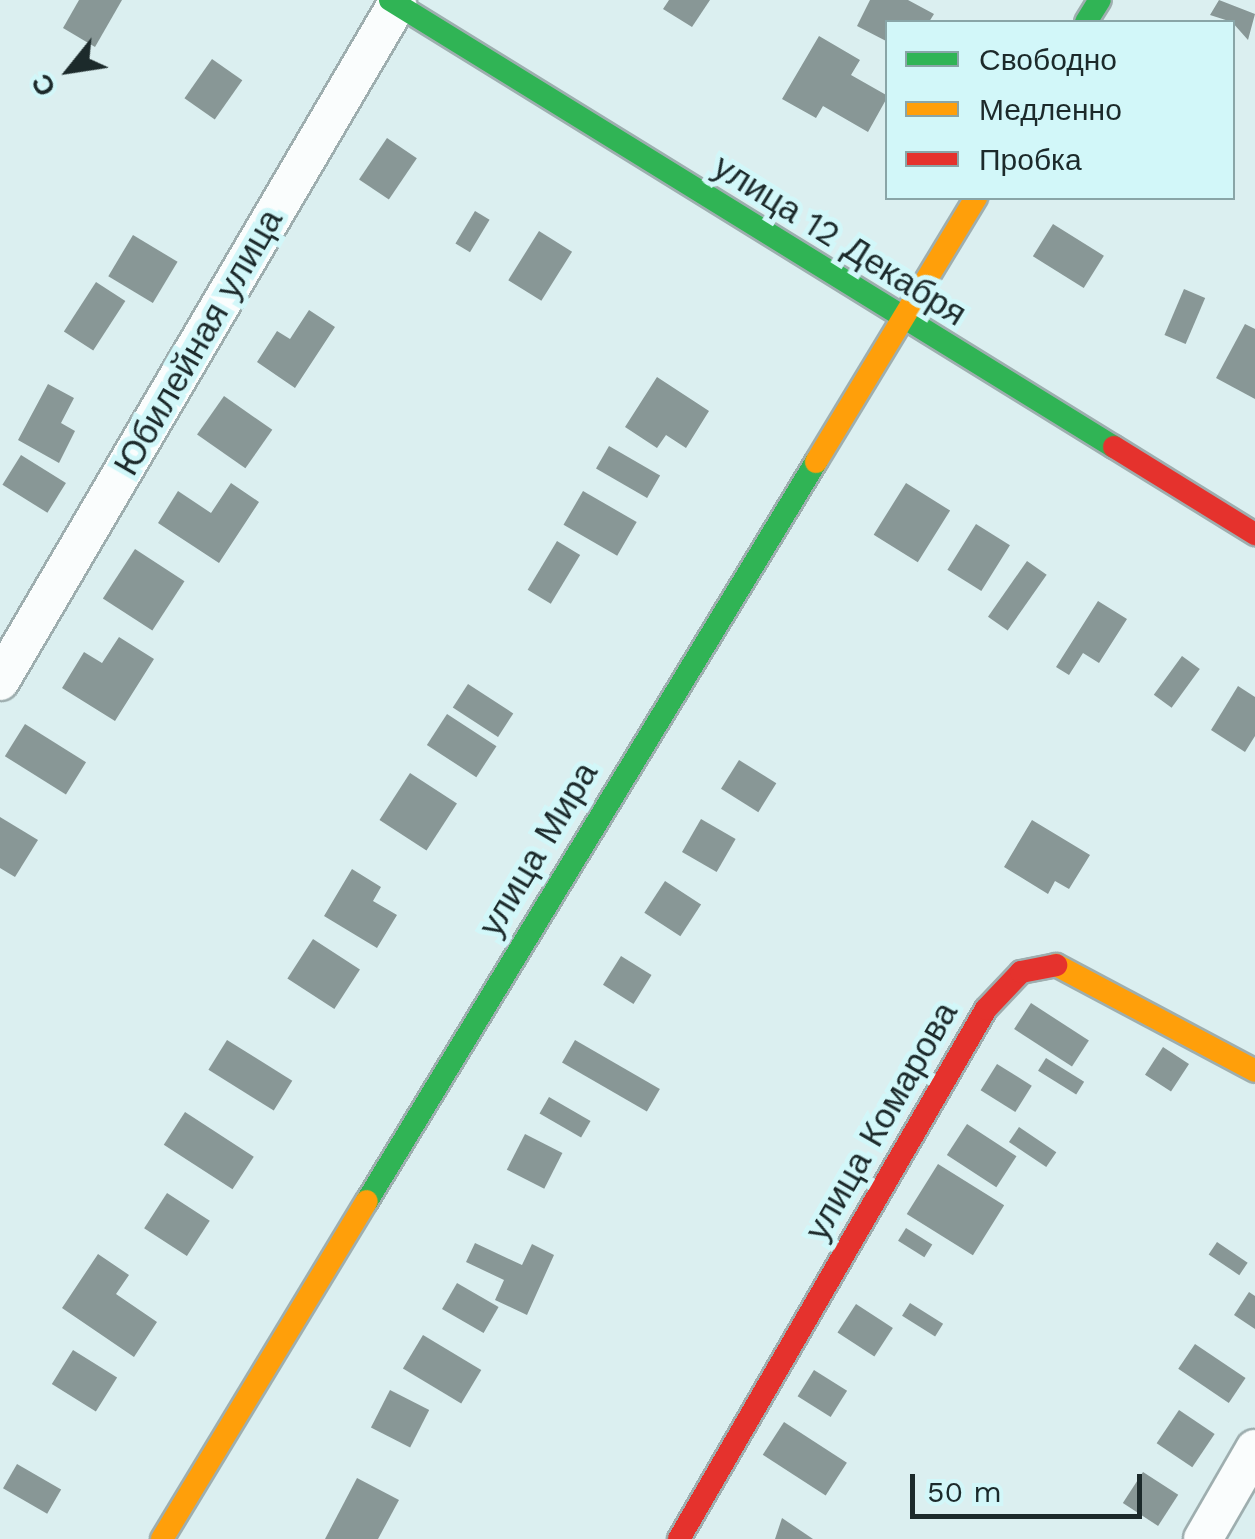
<!DOCTYPE html>
<html>
<head>
<meta charset="utf-8">
<style>
	body { margin:0 }
	#map { position:relative; width:1255px; height:1539px; overflow:hidden; background:#dbeff0; font-family:"Work Sans",sans-serif }
	div>[style] { position:absolute }
	.building>* { inset:0; background:#889796; transform-origin:0 0 }
	.roads { filter:drop-shadow(2px 0 #9eaeaf) drop-shadow(-2px 0 #9eaeaf) drop-shadow(0 2px #9eaeaf) drop-shadow(0 -2px #9eaeaf) }
	.street>* { height:38px; margin:-19px; padding:0 19px; transform-origin:19px; border-radius:19px; background:#fafdfd }
	.fast>* { height:22px; margin:-11px; padding:0 11px; transform-origin:11px; border-radius:11px; background:#30b455 }
	.slow>* { height:22px; margin:-11px; padding:0 11px; transform-origin:11px; border-radius:11px; background:#ff9f0a }
	.jam>* { height:22px; margin:-11px; padding:0 11px; transform-origin:11px; border-radius:11px; background:#e5322d }
	span { translate:-50% -50%; white-space:nowrap; text-align:center; line-height:1.15; -webkit-text-stroke:10px #d2f7f9; paint-order:stroke }
	.street-label { font-size:35px; color:#1c2a2b }
	.legend { position:absolute; left:885px; top:20px; width:350px; height:180px; box-sizing:border-box; background:#d2f7f9; border:2px solid #89a5a7; margin:0; padding:12px 18px; list-style:none; font-size:30px; color:#1c2a2b }
	.legend li { display:flex; align-items:center; gap:20px; height:50px }
	.legend b { width:50px; border:2px solid #89a5a7 }
	.north { position:absolute; left:20px; top:20px; width:100px; height:100px; -webkit-text-stroke:8px #d2f7f9; paint-order:stroke; rotate:240deg; font-size:28px; font-weight:700; line-height:40px; text-align:center; color:#1c2a2b }
	.north::after { content:''; display:block; margin:auto; width:35px; height:45px; background:#1c2a2b; clip-path:polygon(50% 0,100% 100%,50% 72%,0 100%) }
	.scale { position:absolute; left:910px; top:1474px; width:232px; height:45px; box-sizing:border-box; border:5px solid #1c2a2b; border-top:0; padding-left:12px; font-size:30px; line-height:35px; white-space:nowrap; color:#1c2a2b; -webkit-text-stroke:8px #d2f7f9; paint-order:stroke }
</style>
</head>
<body>
<div id="map">
	<div class="building">
		<div style="clip-path:polygon(79px 0,122px 0,95px 47px,63px 28px)"></div>
		<div style="clip-path:polygon(669px 0,710px 0,692px 27px,663px 9px)"></div>
		<div style="clip-path:polygon(870px 0,908px 0,934px 14px,929px 22px,888px 22px,888px 42px,857px 26px)"></div>
		<div style="clip-path:polygon(1219px 0,1255px 14px,1248px 40px,1232px 22px,1210px 15px)"></div>
		<div style="clip-path:polygon(819px 36px,860px 60px,851px 75px,888px 96px,868px 132px,823px 106px,816px 118px,782px 99px)"></div>
		<div style="left:212px;top:59px;width:37px;height:48px;rotate:35deg"></div>
		<div style="left:387px;top:138px;width:36px;height:50px;rotate:34deg"></div>
		<div style="left:475px;top:211px;width:17px;height:38px;rotate:31deg"></div>
		<div style="left:1053px;top:224px;width:60px;height:38px;rotate:32deg"></div>
		<div style="left:539px;top:231px;width:39px;height:58px;rotate:32deg"></div>
		<div style="left:133px;top:235px;width:52px;height:48px;rotate:31deg"></div>
		<div style="left:96px;top:282px;width:35px;height:59px;rotate:33deg"></div>
		<div style="left:1184px;top:289px;width:23px;height:50px;rotate:23deg"></div>
		<div style="clip-path:polygon(309px 310px,335px 327px,295px 388px,257px 362px,277px 331px,290px 339px)"></div>
		<div style="clip-path:polygon(1245px 324px,1255px 329px,1255px 399px,1216px 378px)"></div>
		<div style="clip-path:polygon(657px 377px,709px 411px,686px 448px,666px 435px,657px 448px,625px 427px)"></div>
		<div style="clip-path:polygon(48px 384px,74px 398px,61px 423px,75px 431px,59px 463px,18px 440px)"></div>
		<div style="left:224px;top:396px;width:59px;height:47px;rotate:35deg"></div>
		<div style="left:609px;top:446px;width:59px;height:26px;rotate:30deg"></div>
		<div style="left:21px;top:455px;width:53px;height:35px;rotate:32deg"></div>
		<div style="clip-path:polygon(231px 483px,259px 502px,219px 563px,158px 523px,178px 491px,211px 513px)"></div>
		<div style="left:906px;top:483px;width:52px;height:61px;rotate:32deg"></div>
		<div style="left:583px;top:491px;width:62px;height:39px;rotate:30deg"></div>
		<div style="left:976px;top:524px;width:40px;height:54px;rotate:32deg"></div>
		<div style="left:557px;top:541px;width:27px;height:57px;rotate:31deg"></div>
		<div style="left:135px;top:549px;width:59px;height:59px;rotate:33deg"></div>
		<div style="left:1027px;top:561px;width:24px;height:68px;rotate:35deg"></div>
		<div style="clip-path:polygon(1098px 601px,1127px 619px,1099px 663px,1083px 653px,1069px 675px,1056px 667px)"></div>
		<div style="clip-path:polygon(119px 637px,154px 659px,115px 721px,62px 688px,84px 652px,102px 663px)"></div>
		<div style="left:1182px;top:656px;width:22px;height:48px;rotate:36deg"></div>
		<div style="left:468px;top:684px;width:54px;height:28px;rotate:33deg"></div>
		<div style="clip-path:polygon(1238px 686px,1255px 697px,1255px 736px,1245px 752px,1211px 730px)"></div>
		<div style="left:447px;top:714px;width:59px;height:37px;rotate:33deg"></div>
		<div style="left:25px;top:724px;width:72px;height:38px;rotate:32deg"></div>
		<div style="left:739px;top:760px;width:44px;height:34px;rotate:32deg"></div>
		<div style="left:410px;top:773px;width:56px;height:56px;rotate:33deg"></div>
		<div style="clip-path:polygon(0 817px,38px 840px,15px 877px,0 868px)"></div>
		<div style="left:701px;top:819px;width:40px;height:38px;rotate:30deg"></div>
		<div style="clip-path:polygon(1032px 820px,1090px 855px,1069px 889px,1055px 881px,1048px 894px,1004px 867px)"></div>
		<div style="clip-path:polygon(352px 869px,381px 887px,373px 901px,397px 915px,377px 948px,324px 916px)"></div>
		<div style="left:665px;top:881px;width:43px;height:38px;rotate:33deg"></div>
		<div style="left:313px;top:939px;width:56px;height:47px;rotate:33deg"></div>
		<div style="left:621px;top:956px;width:36px;height:34px;rotate:32deg"></div>
		<div style="left:1031px;top:1003px;width:69px;height:31px;rotate:33deg"></div>
		<div style="left:227px;top:1040px;width:77px;height:35px;rotate:32deg"></div>
		<div style="left:575px;top:1040px;width:98px;height:26px;rotate:30deg"></div>
		<div style="left:1163px;top:1047px;width:31px;height:33px;rotate:33deg"></div>
		<div style="left:1046px;top:1058px;width:45px;height:15px;rotate:32deg"></div>
		<div style="left:997px;top:1064px;width:41px;height:31px;rotate:32deg"></div>
		<div style="left:549px;top:1097px;width:48px;height:19px;rotate:30deg"></div>
		<div style="left:185px;top:1112px;width:82px;height:39px;rotate:33deg"></div>
		<div style="left:967px;top:1124px;width:59px;height:37px;rotate:33deg"></div>
		<div style="left:1019px;top:1127px;width:45px;height:18px;rotate:34deg"></div>
		<div style="left:525px;top:1134px;width:42px;height:40px;rotate:27deg"></div>
		<div style="left:938px;top:1164px;width:78px;height:59px;rotate:32deg"></div>
		<div style="left:167px;top:1193px;width:51px;height:42px;rotate:33deg"></div>
		<div style="left:906px;top:1228px;width:31px;height:15px;rotate:32deg"></div>
		<div style="left:1217px;top:1242px;width:37px;height:15px;rotate:34deg"></div>
		<div style="clip-path:polygon(475px 1243px,522px 1265px,532px 1244px,554px 1255px,527px 1315px,495px 1300px,504px 1280px,466px 1262px)"></div>
		<div style="clip-path:polygon(98px 1254px,129px 1275px,116px 1294px,157px 1322px,134px 1357px,62px 1308px)"></div>
		<div style="left:457px;top:1283px;width:48px;height:30px;rotate:30deg"></div>
		<div style="clip-path:polygon(1249px 1292px,1255px 1296px,1255px 1329px,1234px 1315px)"></div>
		<div style="left:910px;top:1303px;width:39px;height:15px;rotate:32deg"></div>
		<div style="left:856px;top:1304px;width:44px;height:34px;rotate:33deg"></div>
		<div style="left:423px;top:1335px;width:68px;height:39px;rotate:31deg"></div>
		<div style="left:1195px;top:1344px;width:61px;height:30px;rotate:34deg"></div>
		<div style="left:73px;top:1350px;width:52px;height:40px;rotate:32deg"></div>
		<div style="left:814px;top:1370px;width:39px;height:31px;rotate:32deg"></div>
		<div style="left:390px;top:1390px;width:44px;height:42px;rotate:27deg"></div>
		<div style="left:1179px;top:1410px;width:43px;height:40px;rotate:34deg"></div>
		<div style="left:784px;top:1422px;width:75px;height:39px;rotate:33deg"></div>
		<div style="left:17px;top:1464px;width:51px;height:28px;rotate:30deg"></div>
		<div style="left:1143px;top:1472px;width:42px;height:37px;rotate:33deg"></div>
		<div style="clip-path:polygon(357px 1478px,399px 1500px,378px 1539px,325px 1539px)"></div>
		<div style="clip-path:polygon(782px 1518px,813px 1539px,775px 1539px)"></div>
	</div>
	<div class="roads">
		<div class="street">
			<div style="left:0;top:681px;width:785px;rotate:-59.61deg"></div>
			<div style="left:1203px;top:1539px;width:104px;rotate:-60deg"></div>
		</div>
		<div class="fast">
			<div style="left:390px;top:0;width:851px;rotate:31.69deg"></div>
			<div style="left:1086px;top:22px;width:26px;rotate:-58deg"></div>
			<div style="left:367px;top:1201px;width:865px;rotate:-58.72deg"></div>
		</div>
		<div class="slow">
			<div style="left:816px;top:462px;width:309px;rotate:-58.8deg"></div>
			<div style="left:1056px;top:965px;width:225px;rotate:28deg"></div>
			<div style="left:162px;top:1539px;width:395px;rotate:-58.8deg"></div>
		</div>
		<div class="jam">
			<div style="left:1114px;top:447px;width:166px;rotate:31.7deg"></div>
			<div style="left:679px;top:1539px;width:612px;rotate:-59.92deg"></div>
			<div style="left:986px;top:1009px;width:51px;rotate:-46.6deg"></div>
			<div style="left:1021px;top:972px;width:36px;rotate:-11deg"></div>
		</div>
	</div>
	<div class="street-label">
		<span style="left:840px;top:240px;rotate:32deg">улица 12 Декабря</span>
		<span style="left:198px;top:342px;rotate:-60deg">Юбилейная улица</span>
		<span style="left:538px;top:849px;rotate:-59deg">улица Мира</span>
		<span style="left:881px;top:1121px;rotate:-60deg">улица Комарова</span>
	</div>
	<ul class="legend">
	<li><b style="height:12px;background:#30b455"></b>Свободно</li>
	<li><b style="height:12px;background:#ff9f0a"></b>Медленно</li>
	<li><b style="height:12px;background:#e5322d"></b>Пробка</li>
	</ul>
	<div class="north">С</div>
	<div class="scale">50 m</div>
</div>
</body>
</html>
